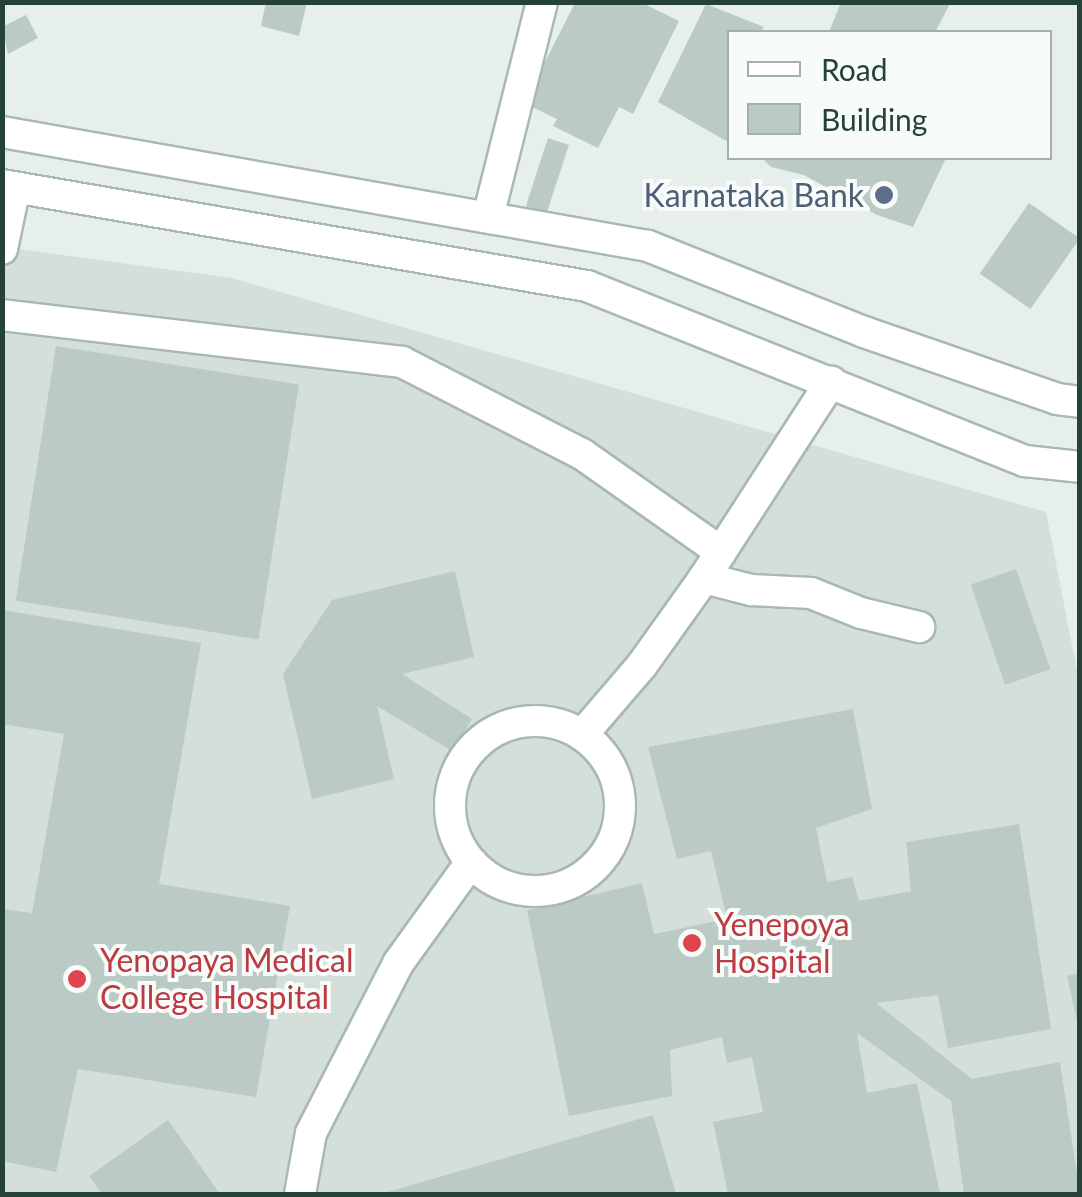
<!DOCTYPE html>
<html>
<head>
<meta charset="utf-8">
<style>
	body { margin:0 }
	#map { position:relative; width:1082px; height:1197px; overflow:hidden; background:#e6efeb; font-family:Lato,sans-serif }
	div>[style] { position:absolute }
	.built>* { inset:0; background:#d4dfda }
	.building>* { inset:0; background:#bbcac4; transform-origin:0 0 }
	.roads { filter:drop-shadow(2px 0 #a8b8b2) drop-shadow(-2px 0 #a8b8b2) drop-shadow(0 2px #a8b8b2) drop-shadow(0 -2px #a8b8b2) }
	.street>* { height:30px; margin:-15px; padding:0 15px; transform-origin:15px; border-radius:15px; background:#fff }
	.street>.ring { margin:-15px; padding:0; box-sizing:content-box; background:none; border:30px solid #fff; border-radius:50% }
	.secondary>* { height:30px; margin:-15px; padding:0 15px; transform-origin:15px; border-radius:15px; background:#fff }
	.dots>* { width:28px; height:28px; translate:-50% -50%; box-sizing:border-box; border:5px solid #f7fbf9; border-radius:50% }
	span { translate:-50% -50%; white-space:nowrap; text-align:center; line-height:1.15; -webkit-text-stroke:8px #f7fbf9; paint-order:stroke }
	.service-label { font-size:32px; color:#4e5e75 }
	.right { translate:-100% -50%; text-align:right }
	.health-label { font-size:32px; color:#be3a42 }
	.left { translate:0 -50%; text-align:left }
	.frame { position:absolute; inset:0; border:5px solid #24423a; pointer-events:none }
	.legend { position:absolute; left:727px; top:30px; width:325px; height:130px; box-sizing:border-box; background:#f7fbf9; border:2px solid #a3b1ad; margin:0; padding:12px 18px; list-style:none; font-size:30px; color:#24423a }
	.legend li { display:flex; align-items:center; gap:20px; height:50px }
	.legend b { width:50px; border:2px solid #a3b1ad }
</style>
</head>
<body>
<div id="map">
	<div class="built">
		<div style="clip-path:polygon(3px 247px,232px 278px,1046px 512px,1079px 681px,1079px 1194px,3px 1194px)"></div>
	</div>
	<div class="building">
		<div style="clip-path:polygon(266px 2px,307px 2px,299px 36px,261px 26px)"></div>
		<div style="clip-path:polygon(841px 2px,951px 2px,935px 32px,829px 32px)"></div>
		<div style="clip-path:polygon(575px 3px,642px 3px,679px 21px,633px 114px,619px 107px,598px 148px,553px 126px,557px 119px,524px 103px)"></div>
		<div style="clip-path:polygon(706px 4px,764px 27px,761px 32px,730px 32px,730px 143px,658px 102px)"></div>
		<div style="clip-path:polygon(26px 15px,38px 38px,8px 54px,2px 27px)"></div>
		<div style="left:548px;top:138px;width:22px;height:72px;rotate:18deg"></div>
		<div style="clip-path:polygon(762px 158px,946px 158px,913px 227px,877px 215px,804px 175px,771px 167px)"></div>
		<div style="left:1029px;top:203px;width:62px;height:86px;rotate:35deg"></div>
		<div style="left:56px;top:346px;width:246px;height:258px;rotate:9deg"></div>
		<div style="left:1016px;top:569px;width:106px;height:48px;rotate:71deg"></div>
		<div style="clip-path:polygon(455px 571px,474px 657px,402px 674px,472px 719px,452px 751px,377px 706px,394px 779px,312px 799px,283px 674px,332px 600px)"></div>
		<div style="clip-path:polygon(2px 610px,201px 643px,159px 884px,290px 906px,256px 1097px,78px 1069px,56px 1172px,2px 1161px,2px 909px,32px 913px,64px 734px,2px 724px)"></div>
		<div style="clip-path:polygon(853px 709px,872px 809px,816px 828px,827px 882px,852px 877px,859px 901px,911px 891px,906px 842px,1019px 824px,1051px 1029px,948px 1048px,938px 995px,876px 1003px,972px 1079px,1060px 1062px,1080px 1194px,964px 1194px,951px 1101px,857px 1033px,867px 1093px,917px 1083px,940px 1194px,728px 1194px,713px 1122px,763px 1112px,752px 1057px,727px 1063px,722px 1037px,670px 1050px,672px 1096px,569px 1116px,527px 910px,642px 883px,654px 934px,727px 919px,711px 851px,677px 859px,648px 747px)"></div>
		<div style="clip-path:polygon(1080px 973px,1080px 1025px,1078px 1025px,1067px 976px)"></div>
		<div style="clip-path:polygon(653px 1115px,676px 1194px,384px 1194px,384px 1193px)"></div>
		<div style="clip-path:polygon(168px 1120px,220px 1194px,102px 1194px,89px 1176px)"></div>
	</div>
	<div class="roads">
		<div class="street">
			<div style="left:488px;top:217px;width:222px;rotate:-75.9deg"></div>
			<div style="left:2px;top:249px;width:63px;rotate:-78.2deg"></div>
			<div style="left:2px;top:315px;width:403px;rotate:6.7deg"></div>
			<div style="left:402px;top:362px;width:202px;rotate:27.1deg"></div>
			<div style="left:582px;top:454px;width:170px;rotate:35.2deg"></div>
			<div style="left:704px;top:578px;width:49px;rotate:14.3deg"></div>
			<div style="left:751px;top:590px;width:60px;rotate:2.9deg"></div>
			<div style="left:811px;top:593px;width:54px;rotate:21.8deg"></div>
			<div style="left:861px;top:613px;width:60px;rotate:13.6deg"></div>
			<div class="ring" style="left:450px;top:721px;width:140px;height:140px"></div>
			<div style="left:582px;top:735px;width:92px;rotate:-49.4deg"></div>
			<div style="left:642px;top:665px;width:107px;rotate:-54.5deg"></div>
			<div style="left:704px;top:578px;width:234px;rotate:-57.1deg"></div>
			<div style="left:300px;top:1194px;width:62px;rotate:-79.8deg"></div>
			<div style="left:311px;top:1133px;width:192px;rotate:-62.8deg"></div>
			<div style="left:399px;top:962px;width:123px;rotate:-54.2deg"></div>
		</div>
		<div class="secondary">
			<div style="left:2px;top:132px;width:656px;rotate:10.01deg"></div>
			<div style="left:648px;top:246px;width:232px;rotate:21.7deg"></div>
			<div style="left:864px;top:332px;width:204px;rotate:19.1deg"></div>
			<div style="left:1057px;top:399px;width:23px;rotate:7deg"></div>
			<div style="left:2px;top:185px;width:594px;rotate:9.8deg"></div>
			<div style="left:587px;top:286px;width:472px;rotate:21.8deg"></div>
			<div style="left:1025px;top:461px;width:55px;rotate:6.2deg"></div>
		</div>
	</div>
	<div class="dots">
		<div style="left:884px;top:195px;background:#5c6f8a"></div>
		<div style="left:692px;top:943px;background:#e0444e"></div>
		<div style="left:77px;top:979px;background:#e0444e"></div>
	</div>
	<div class="service-label">
		<span class="right" style="left:864px;top:195px">Karnataka Bank</span>
	</div>
	<div class="health-label">
		<span class="left" style="left:714px;top:943px">Yenepoya<br>Hospital</span>
		<span class="left" style="left:100px;top:979px">Yenopaya Medical<br>College Hospital</span>
	</div>
	<div class="frame"></div>
	<ul class="legend">
	<li><b style="height:12px;background:#fff"></b>Road</li>
	<li><b style="height:28px;background:#bbcac4"></b>Building</li>
	</ul>
</div>
</body>
</html>
